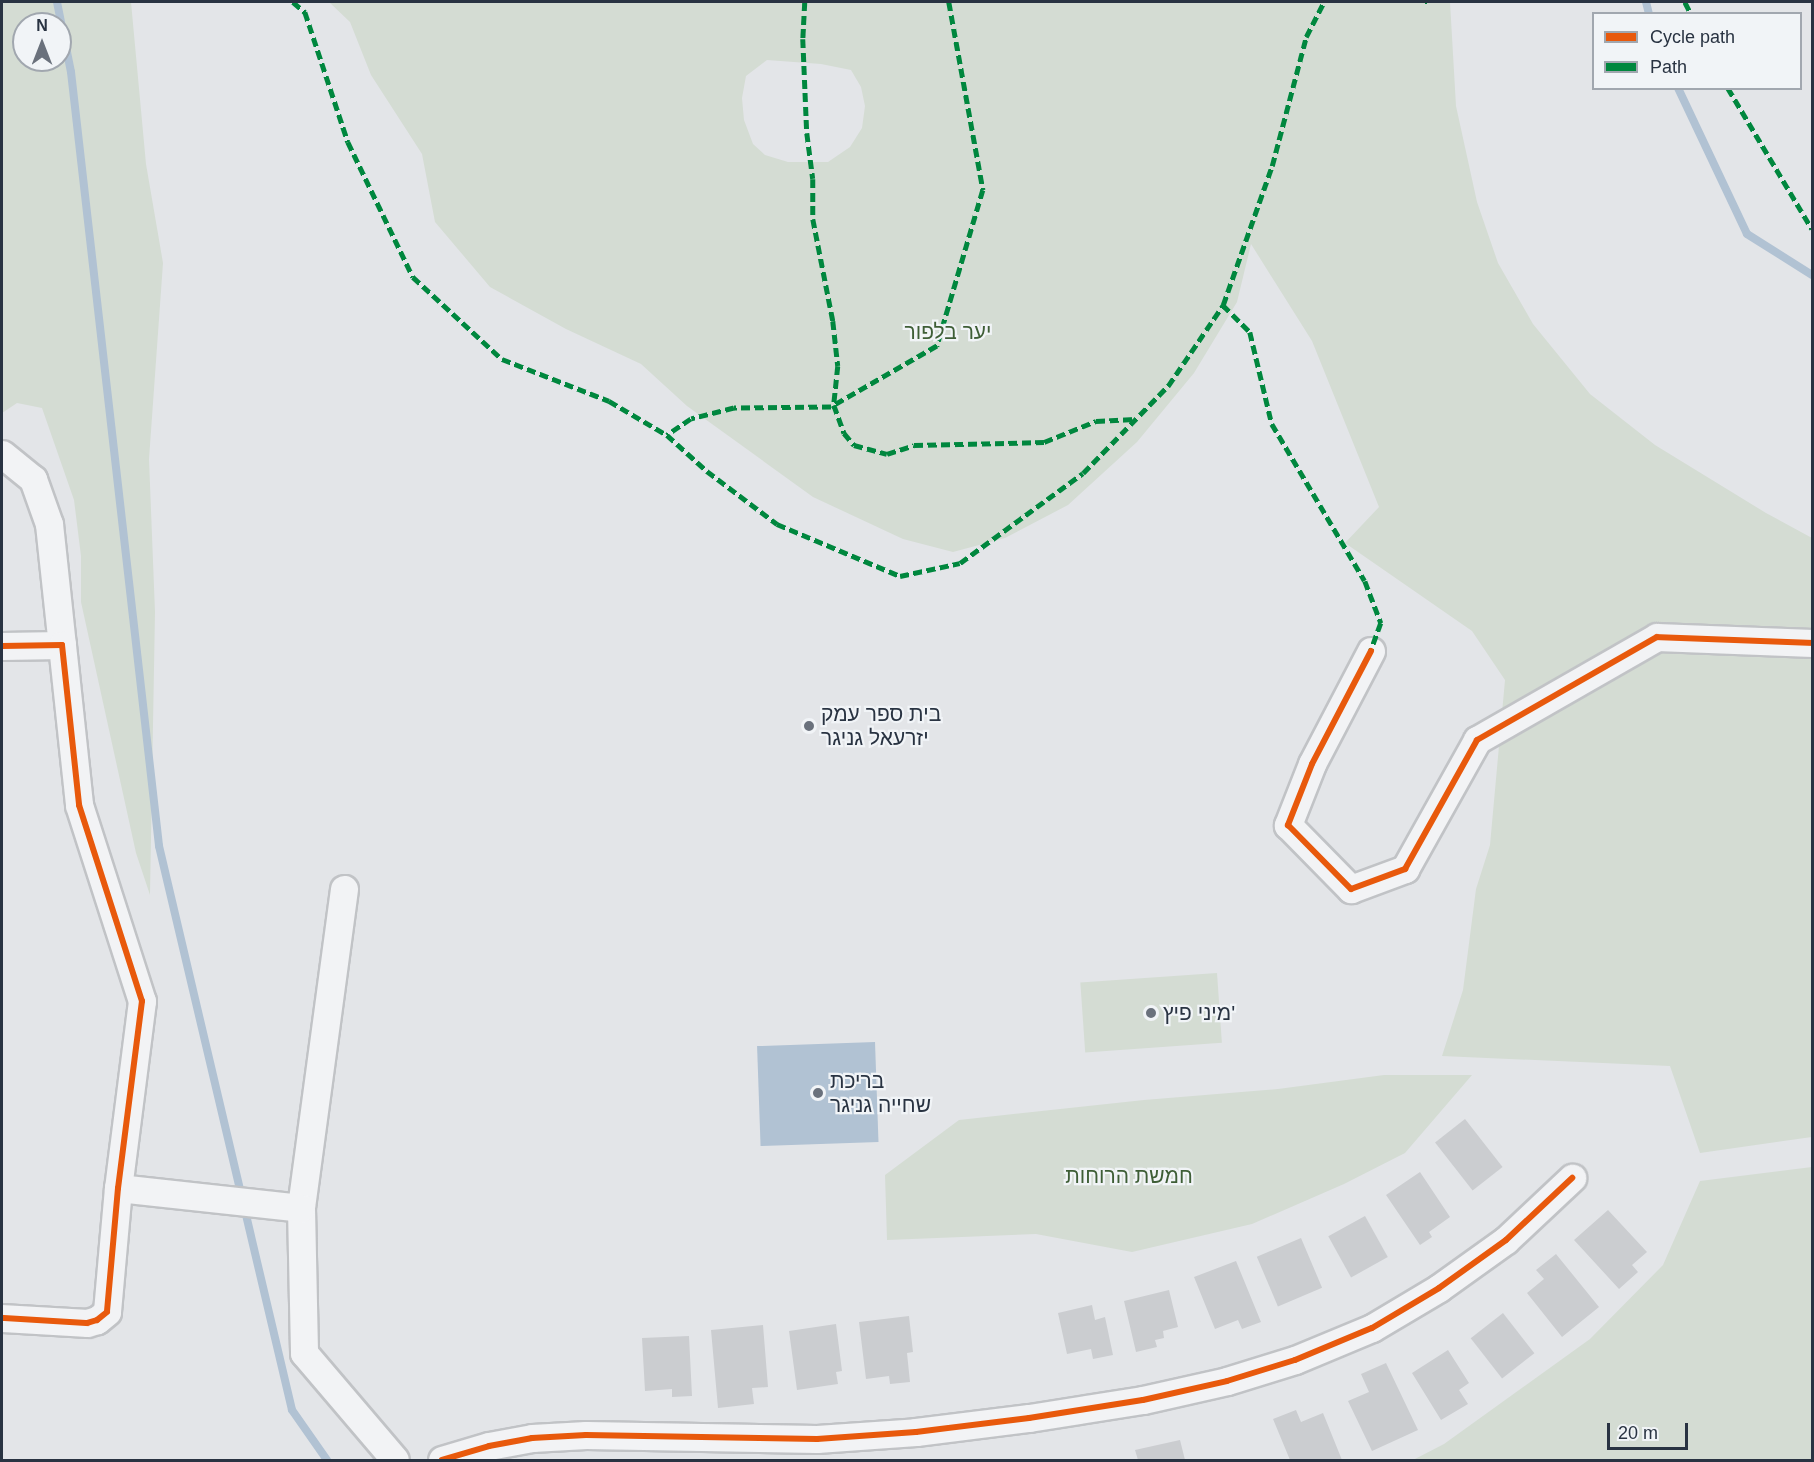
<!DOCTYPE html>
<html>
<head>
<meta charset="utf-8">
<style>
	body { margin:0 }
	#map { position:relative; width:1814px; height:1462px; overflow:hidden; background:#e3e5e8; font-family:Arial,"Noto Sans Hebrew",sans-serif }
	div>[style] { position:absolute }
	.green>* { inset:0; background:#d4dcd3; transform-origin:0 0 }
	.water>* { inset:0; background:#b1c2d3; transform-origin:0 0 }
	.stream>* { height:8px; margin:-4px; padding:0 4px; transform-origin:4px; border-radius:4px; background:#b1c2d3 }
	.building>* { inset:0; background:#cbcdd0; transform-origin:0 0 }
	.roads { filter:drop-shadow(2px 0 #c1c3c6) drop-shadow(-2px 0 #c1c3c6) drop-shadow(0 2px #c1c3c6) drop-shadow(0 -2px #c1c3c6) }
	.minor>* { height:27px; margin:-13.5px; padding:0 13.5px; transform-origin:13.5px; border-radius:13.5px; background:#f2f3f5 }
	.quiet>* { height:4.5px; margin-top:-2.25px; transform-origin:0; background:repeating-linear-gradient(90deg,#00873e 0 9px,transparent 0 13.5px) }
	.cycleway>* { height:6px; margin:-3px; padding:0 3px; transform-origin:3px; border-radius:3px; background:#e8590c }
	.dots>* { width:16px; height:16px; translate:-50% -50%; box-sizing:border-box; border:3px solid #f1f4f7; border-radius:50% }
	span { translate:-50% -50%; white-space:nowrap; text-align:center; line-height:1.15; -webkit-text-stroke:4.5px #f1f4f7; paint-order:stroke }
	.park-label { font-size:21px; color:#3e5e36 }
	.poi-label { font-size:21px; color:#293342 }
	.left { translate:0 -50%; text-align:left }
	.frame { position:absolute; inset:0; border:3px solid #293342; pointer-events:none }
	.legend { position:absolute; left:1592px; top:12px; width:210px; height:78px; box-sizing:border-box; background:#f1f4f7; border:2px solid #a1a7af; margin:0; padding:8px 10px; list-style:none; font-size:18px; color:#293342 }
	.legend li { display:flex; align-items:center; gap:12px; height:30px }
	.legend b { width:30px; border:2px solid #a1a7af }
	.north { position:absolute; left:12px; top:12px; width:60px; height:60px; box-sizing:border-box; background:#f1f4f7; border:2px solid #a1a7af; border-radius:50%; rotate:0deg; font-size:16px; font-weight:700; line-height:24px; text-align:center; color:#293342 }
	.north::after { content:''; display:block; margin:auto; width:21px; height:27px; background:#6a717c; clip-path:polygon(50% 0,100% 100%,50% 72%,0 100%) }
	.scale { position:absolute; left:1607px; top:1423px; width:81px; height:27px; box-sizing:border-box; border:3px solid #293342; border-top:0; padding-left:8px; font-size:18px; line-height:21px; white-space:nowrap; color:#293342; -webkit-text-stroke:4px #f1f4f7; paint-order:stroke }
</style>
</head>
<body>
<div id="map">
	<div class="green">
		<div style="clip-path:polygon(evenodd,2px 2px,131px 2px,146px 164px,163px 263px,149px 459px,155px 612px,150px 895px,136px 853px,81px 602px,81px 556px,74px 500px,42px 408px,17px 403px,2px 413px,2px 2px,24px 24px,60px 24px,60px 60px,24px 60px,24px 24px)"></div>
		<div style="clip-path:polygon(evenodd,329px 2px,1450px 2px,1456px 106px,1477px 202px,1498px 263px,1533px 324px,1590px 394px,1655px 445px,1766px 513px,1812px 538px,1812px 1137px,1700px 1153px,1670px 1066px,1442px 1056px,1463px 990px,1476px 889px,1490px 845px,1505px 680px,1472px 631px,1345px 543px,1379px 507px,1312px 341px,1251px 244px,1237px 302px,1194px 373px,1137px 442px,1068px 505px,1005px 538px,953px 552px,903px 539px,813px 497px,687px 406px,641px 364px,566px 329px,490px 287px,435px 222px,422px 154px,371px 75px,350px 22px,329px 2px,767px 60px,821px 64px,851px 70px,861px 87px,865px 106px,862px 128px,850px 147px,828px 162px,788px 162px,765px 155px,753px 144px,744px 120px,742px 98px,746px 76px,767px 60px)"></div>
		<div style="left:1217px;top:973px;width:70px;height:137px;rotate:86deg"></div>
		<div style="clip-path:polygon(1384px 1075px,1472px 1075px,1405px 1153px,1344px 1184px,1252px 1224px,1132px 1252px,1036px 1234px,887px 1240px,885px 1175px,959px 1120px,1144px 1100px,1278px 1089px)"></div>
		<div style="clip-path:polygon(1812px 1167px,1812px 1460px,1413px 1460px,1444px 1444px,1590px 1339px,1663px 1265px,1700px 1181px)"></div>
	</div>
	<div class="water">
		<div style="left:875px;top:1042px;width:100px;height:118px;rotate:88deg"></div>
	</div>
	<div class="stream">
		<div style="left:57px;top:2px;width:71px;rotate:78.7deg"></div>
		<div style="left:71px;top:72px;width:779px;rotate:83.51deg"></div>
		<div style="left:159px;top:846px;width:579px;rotate:76.73deg"></div>
		<div style="left:292px;top:1410px;width:61px;rotate:55deg"></div>
		<div style="left:1646px;top:2px;width:12px;rotate:76deg"></div>
		<div style="left:1678px;top:88px;width:161px;rotate:64.7deg"></div>
		<div style="left:1747px;top:234px;width:77px;rotate:32.2deg"></div>
	</div>
	<div class="building">
		<div style="left:1465px;top:1119px;width:61px;height:38px;rotate:52deg"></div>
		<div style="clip-path:polygon(1420px 1172px,1450px 1217px,1429px 1232px,1432px 1237px,1420px 1245px,1386px 1195px)"></div>
		<div style="clip-path:polygon(1608px 1210px,1647px 1252px,1632px 1265px,1638px 1272px,1619px 1289px,1574px 1240px)"></div>
		<div style="left:1365px;top:1216px;width:47px;height:42px;rotate:61deg"></div>
		<div style="left:1301px;top:1238px;width:54px;height:48px;rotate:67deg"></div>
		<div style="clip-path:polygon(1556px 1254px,1599px 1307px,1562px 1337px,1527px 1293px,1544px 1279px,1536px 1270px)"></div>
		<div style="clip-path:polygon(1236px 1261px,1261px 1322px,1242px 1329px,1238px 1320px,1215px 1329px,1194px 1277px)"></div>
		<div style="clip-path:polygon(1169px 1290px,1178px 1327px,1163px 1331px,1164px 1338px,1155px 1340px,1157px 1347px,1136px 1352px,1124px 1301px)"></div>
		<div style="clip-path:polygon(1092px 1305px,1095px 1320px,1105px 1317px,1113px 1355px,1093px 1359px,1091px 1349px,1067px 1354px,1058px 1313px)"></div>
		<div style="left:1503px;top:1313px;width:51px;height:41px;rotate:52deg"></div>
		<div style="clip-path:polygon(909px 1316px,913px 1352px,907px 1353px,910px 1382px,890px 1384px,889px 1376px,866px 1379px,859px 1322px)"></div>
		<div style="clip-path:polygon(836px 1324px,842px 1371px,836px 1372px,838px 1384px,797px 1390px,789px 1331px)"></div>
		<div style="clip-path:polygon(763px 1325px,768px 1387px,752px 1388px,754px 1404px,718px 1408px,711px 1330px)"></div>
		<div style="clip-path:polygon(689px 1336px,692px 1396px,672px 1397px,672px 1389px,645px 1391px,642px 1338px)"></div>
		<div style="clip-path:polygon(1448px 1350px,1469px 1383px,1459px 1390px,1468px 1404px,1441px 1420px,1412px 1373px)"></div>
		<div style="clip-path:polygon(1386px 1363px,1418px 1430px,1372px 1451px,1348px 1401px,1369px 1392px,1361px 1374px)"></div>
		<div style="clip-path:polygon(1296px 1410px,1301px 1422px,1323px 1413px,1342px 1460px,1290px 1460px,1273px 1419px)"></div>
		<div style="clip-path:polygon(1180px 1440px,1185px 1460px,1138px 1460px,1135px 1450px)"></div>
	</div>
	<div class="roads">
		<div class="minor">
			<div style="left:2px;top:454px;width:40px;rotate:39deg"></div>
			<div style="left:33px;top:479px;width:48px;rotate:70.4deg"></div>
			<div style="left:49px;top:524px;width:122px;rotate:83.9deg"></div>
			<div style="left:2px;top:646px;width:60px;rotate:-1deg"></div>
			<div style="left:62px;top:645px;width:161px;rotate:83.9deg"></div>
			<div style="left:79px;top:805px;width:206px;rotate:72.2deg"></div>
			<div style="left:142px;top:1001px;width:189px;rotate:97.3deg"></div>
			<div style="left:118px;top:1188px;width:124px;rotate:95.1deg"></div>
			<div style="left:107px;top:1312px;width:13px;rotate:141deg"></div>
			<div style="left:97px;top:1320px;width:10px;rotate:163deg"></div>
			<div style="left:87px;top:1323px;width:85px;rotate:-176.6deg"></div>
			<div style="left:1371px;top:651px;width:127px;rotate:117.6deg"></div>
			<div style="left:1312px;top:764px;width:66px;rotate:111.5deg"></div>
			<div style="left:1288px;top:825px;width:90px;rotate:45.5deg"></div>
			<div style="left:1351px;top:889px;width:58px;rotate:-20.3deg"></div>
			<div style="left:1405px;top:869px;width:148px;rotate:-60.8deg"></div>
			<div style="left:1477px;top:740px;width:207px;rotate:-29.8deg"></div>
			<div style="left:1657px;top:637px;width:155px;rotate:2.2deg"></div>
			<div style="left:344px;top:889px;width:322px;rotate:97.7deg"></div>
			<div style="left:301px;top:1208px;width:145px;rotate:88.8deg"></div>
			<div style="left:304px;top:1353px;width:140px;rotate:49.6deg"></div>
			<div style="left:118px;top:1188px;width:184px;rotate:6.2deg"></div>
			<div style="left:442px;top:1460px;width:49px;rotate:-16.6deg"></div>
			<div style="left:489px;top:1446px;width:44px;rotate:-10.5deg"></div>
			<div style="left:532px;top:1438px;width:54px;rotate:-3.2deg"></div>
			<div style="left:586px;top:1435px;width:231px;rotate:1deg"></div>
			<div style="left:817px;top:1439px;width:99px;rotate:-4deg"></div>
			<div style="left:916px;top:1432px;width:114px;rotate:-7.1deg"></div>
			<div style="left:1029px;top:1418px;width:115px;rotate:-9deg"></div>
			<div style="left:1143px;top:1400px;width:86px;rotate:-12.7deg"></div>
			<div style="left:1227px;top:1381px;width:71px;rotate:-17.2deg"></div>
			<div style="left:1295px;top:1360px;width:83px;rotate:-22.6deg"></div>
			<div style="left:1372px;top:1328px;width:78px;rotate:-30.8deg"></div>
			<div style="left:1439px;top:1288px;width:82px;rotate:-35.6deg"></div>
			<div style="left:1506px;top:1240px;width:91px;rotate:-43.2deg"></div>
		</div>
	</div>
	<div class="quiet">
		<div style="left:293px;top:2px;width:16px;rotate:40deg"></div>
		<div style="left:305px;top:12px;width:137px;rotate:71.7deg"></div>
		<div style="left:348px;top:142px;width:150px;rotate:64.3deg"></div>
		<div style="left:413px;top:277px;width:121px;rotate:42.7deg"></div>
		<div style="left:502px;top:359px;width:115px;rotate:21.4deg"></div>
		<div style="left:609px;top:401px;width:67px;rotate:30.4deg"></div>
		<div style="left:805px;top:2px;width:37px;rotate:93deg"></div>
		<div style="left:803px;top:39px;width:94px;rotate:87.6deg"></div>
		<div style="left:807px;top:133px;width:46px;rotate:82.6deg"></div>
		<div style="left:813px;top:179px;width:40px;rotate:90deg"></div>
		<div style="left:813px;top:219px;width:104px;rotate:78.9deg"></div>
		<div style="left:833px;top:321px;width:45px;rotate:83.7deg"></div>
		<div style="left:838px;top:366px;width:39px;rotate:96deg"></div>
		<div style="left:834px;top:405px;width:30px;rotate:70deg"></div>
		<div style="left:844px;top:433px;width:16px;rotate:50deg"></div>
		<div style="left:854px;top:445px;width:34px;rotate:15deg"></div>
		<div style="left:887px;top:454px;width:28px;rotate:-18deg"></div>
		<div style="left:914px;top:445px;width:130px;rotate:-1.3deg"></div>
		<div style="left:1044px;top:442px;width:56px;rotate:-22deg"></div>
		<div style="left:1096px;top:421px;width:39px;rotate:-3deg"></div>
		<div style="left:949px;top:2px;width:191px;rotate:79.7deg"></div>
		<div style="left:983px;top:190px;width:163px;rotate:106.4deg"></div>
		<div style="left:937px;top:346px;width:122px;rotate:150.1deg"></div>
		<div style="left:831px;top:407px;width:97px;rotate:179.4deg"></div>
		<div style="left:734px;top:408px;width:44px;rotate:165.7deg"></div>
		<div style="left:691px;top:419px;width:29px;rotate:146deg"></div>
		<div style="left:667px;top:435px;width:54px;rotate:42deg"></div>
		<div style="left:707px;top:471px;width:88px;rotate:37.1deg"></div>
		<div style="left:777px;top:524px;width:134px;rotate:22.9deg"></div>
		<div style="left:900px;top:576px;width:61px;rotate:-12.2deg"></div>
		<div style="left:960px;top:563px;width:152px;rotate:-36.2deg"></div>
		<div style="left:1083px;top:473px;width:122px;rotate:-45.7deg"></div>
		<div style="left:1168px;top:386px;width:98px;rotate:-55.8deg"></div>
		<div style="left:1223px;top:305px;width:147px;rotate:-70.6deg"></div>
		<div style="left:1272px;top:166px;width:133px;rotate:-75.2deg"></div>
		<div style="left:1306px;top:37px;width:39px;rotate:-63deg"></div>
		<div style="left:1425px;top:2px;width:2px"></div>
		<div style="left:1685px;top:2px;width:13px;rotate:63deg"></div>
		<div style="left:1728px;top:88px;width:164px;rotate:59.2deg"></div>
		<div style="left:1223px;top:305px;width:38px;rotate:45deg"></div>
		<div style="left:1250px;top:332px;width:95px;rotate:76.6deg"></div>
		<div style="left:1272px;top:424px;width:182px;rotate:59.4deg"></div>
		<div style="left:1365px;top:581px;width:45px;rotate:69.1deg"></div>
		<div style="left:1381px;top:623px;width:30px;rotate:110deg"></div>
	</div>
	<div class="cycleway">
		<div style="left:2px;top:646px;width:60px;rotate:-1deg"></div>
		<div style="left:62px;top:645px;width:161px;rotate:83.9deg"></div>
		<div style="left:79px;top:805px;width:206px;rotate:72.2deg"></div>
		<div style="left:142px;top:1001px;width:189px;rotate:97.3deg"></div>
		<div style="left:118px;top:1188px;width:124px;rotate:95.1deg"></div>
		<div style="left:107px;top:1312px;width:13px;rotate:141deg"></div>
		<div style="left:97px;top:1320px;width:10px;rotate:163deg"></div>
		<div style="left:87px;top:1323px;width:85px;rotate:-176.6deg"></div>
		<div style="left:1371px;top:651px;width:127px;rotate:117.6deg"></div>
		<div style="left:1312px;top:764px;width:66px;rotate:111.5deg"></div>
		<div style="left:1288px;top:825px;width:90px;rotate:45.5deg"></div>
		<div style="left:1351px;top:889px;width:58px;rotate:-20.3deg"></div>
		<div style="left:1405px;top:869px;width:148px;rotate:-60.8deg"></div>
		<div style="left:1477px;top:740px;width:207px;rotate:-29.8deg"></div>
		<div style="left:1657px;top:637px;width:155px;rotate:2.2deg"></div>
		<div style="left:442px;top:1460px;width:49px;rotate:-16.6deg"></div>
		<div style="left:489px;top:1446px;width:44px;rotate:-10.5deg"></div>
		<div style="left:532px;top:1438px;width:54px;rotate:-3.2deg"></div>
		<div style="left:586px;top:1435px;width:231px;rotate:1deg"></div>
		<div style="left:817px;top:1439px;width:99px;rotate:-4deg"></div>
		<div style="left:916px;top:1432px;width:114px;rotate:-7.1deg"></div>
		<div style="left:1029px;top:1418px;width:115px;rotate:-9deg"></div>
		<div style="left:1143px;top:1400px;width:86px;rotate:-12.7deg"></div>
		<div style="left:1227px;top:1381px;width:71px;rotate:-17.2deg"></div>
		<div style="left:1295px;top:1360px;width:83px;rotate:-22.6deg"></div>
		<div style="left:1372px;top:1328px;width:78px;rotate:-30.8deg"></div>
		<div style="left:1439px;top:1288px;width:82px;rotate:-35.6deg"></div>
		<div style="left:1506px;top:1240px;width:91px;rotate:-43.2deg"></div>
	</div>
	<div class="dots">
		<div style="left:809px;top:726px;background:#6a717c"></div>
		<div style="left:1151px;top:1013px;background:#6a717c"></div>
		<div style="left:818px;top:1093px;background:#6a717c"></div>
	</div>
	<div class="park-label">
		<span style="left:948px;top:332px">יער בלפור</span>
		<span style="left:1129px;top:1176px">חמשת הרוחות</span>
	</div>
	<div class="poi-label">
		<span class="left" style="left:821px;top:726px">בית ספר עמק<br>יזרעאל גניגר</span>
		<span class="left" style="left:1163px;top:1013px">מיני פיץ'</span>
		<span class="left" style="left:830px;top:1093px">בריכת<br>שחייה גניגר</span>
	</div>
	<div class="frame"></div>
	<ul class="legend">
	<li><b style="height:8px;background:#e8590c"></b>Cycle path</li>
	<li><b style="height:8px;background:#00873e"></b>Path</li>
	</ul>
	<div class="north">N</div>
	<div class="scale">20 m</div>
</div>
</body>
</html>
